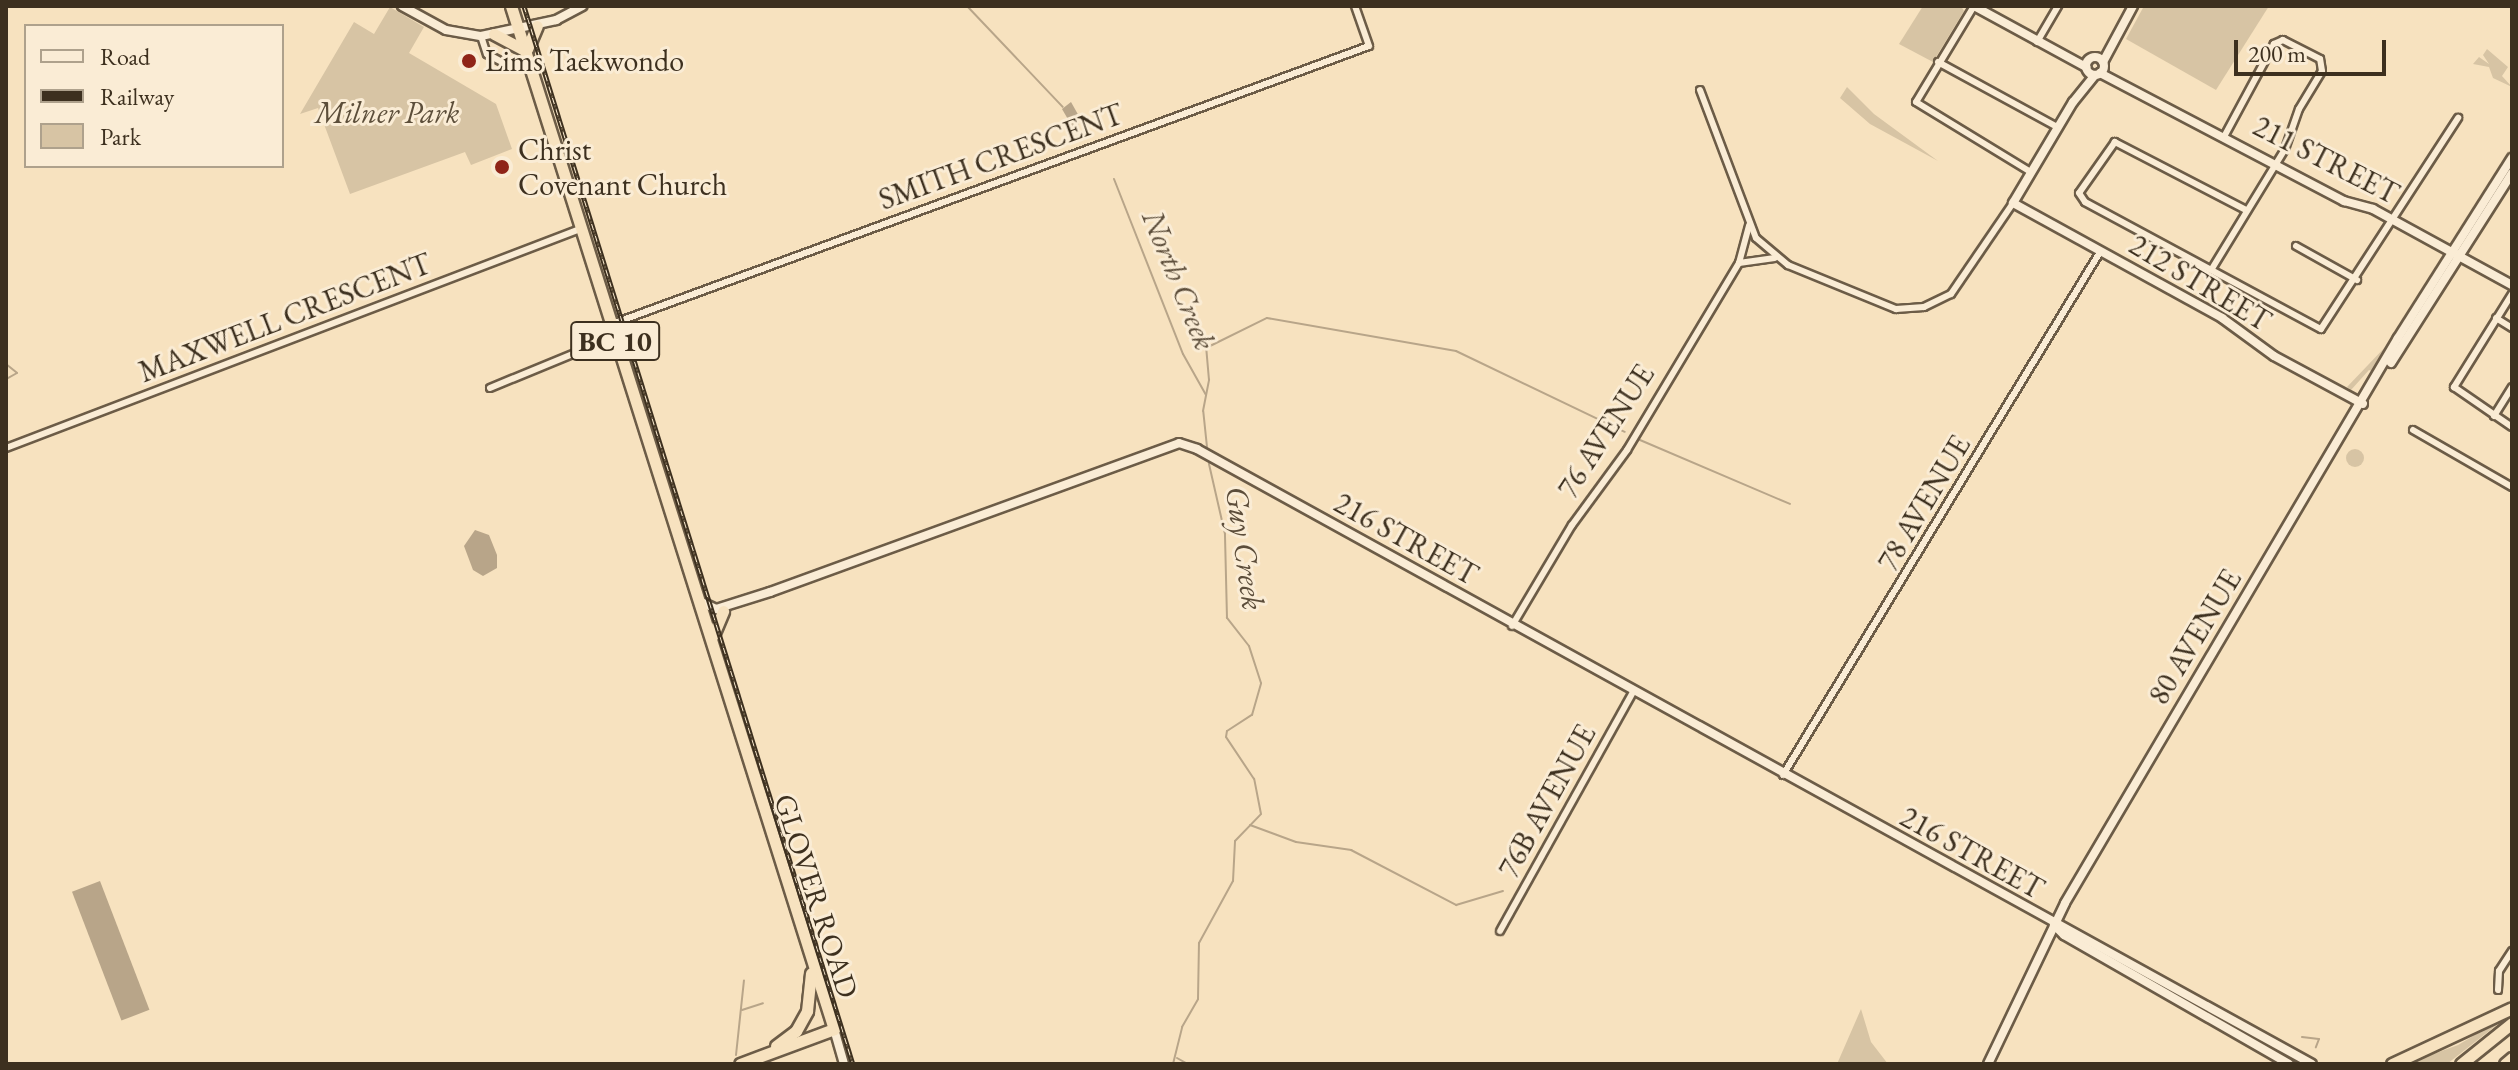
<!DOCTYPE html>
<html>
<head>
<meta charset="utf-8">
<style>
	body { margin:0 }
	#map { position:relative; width:2518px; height:1070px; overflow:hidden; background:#f7e2bf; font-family:"EB Garamond",serif }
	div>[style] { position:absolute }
	.green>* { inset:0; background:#d7c4a4 }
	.round { border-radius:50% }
	.water>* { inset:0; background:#b8a589; transform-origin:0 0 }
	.stream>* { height:2px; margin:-1px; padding:0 1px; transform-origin:1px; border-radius:1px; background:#b8a589 }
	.roads { filter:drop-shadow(2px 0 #6c5c47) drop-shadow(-2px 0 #6c5c47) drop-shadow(0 2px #6c5c47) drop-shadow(0 -2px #6c5c47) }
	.street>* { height:6px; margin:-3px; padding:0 3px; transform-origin:3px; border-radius:3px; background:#faecd5 }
	.secondary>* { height:8px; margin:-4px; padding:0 4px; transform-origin:4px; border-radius:4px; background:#faecd5 }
	.secondary>.ring { margin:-4px; padding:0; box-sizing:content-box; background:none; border:8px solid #faecd5; border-radius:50% }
	.highway>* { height:11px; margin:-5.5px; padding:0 5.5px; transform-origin:5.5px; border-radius:5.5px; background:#f7e2bf }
	.rail>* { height:5px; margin-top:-2.5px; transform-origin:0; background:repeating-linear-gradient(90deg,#faecd5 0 6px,#3d301f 0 12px); box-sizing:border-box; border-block:2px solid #3d301f }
	.dots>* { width:22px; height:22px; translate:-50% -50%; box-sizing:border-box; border:4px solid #faecd5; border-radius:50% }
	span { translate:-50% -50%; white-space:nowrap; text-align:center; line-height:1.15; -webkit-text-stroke:6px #faecd5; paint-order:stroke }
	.shield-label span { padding:2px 6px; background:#faecd5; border:2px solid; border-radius:6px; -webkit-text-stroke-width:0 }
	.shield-label { font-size:28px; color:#3d301f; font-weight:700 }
	.poi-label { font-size:30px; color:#3d301f }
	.left { translate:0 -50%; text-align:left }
	.park-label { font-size:30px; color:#5c4e3a; font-style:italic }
	.street-label { font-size:30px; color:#3d301f }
	.water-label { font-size:32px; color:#5c4d3a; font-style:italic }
	.frame { position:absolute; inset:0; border:8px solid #3d301f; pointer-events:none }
	.legend { position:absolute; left:24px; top:24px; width:260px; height:144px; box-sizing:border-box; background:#faecd5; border:2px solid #aea18c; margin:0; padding:10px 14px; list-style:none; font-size:24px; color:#3d301f }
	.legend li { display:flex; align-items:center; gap:16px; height:40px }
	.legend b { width:40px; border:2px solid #aea18c }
	.scale { position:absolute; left:2234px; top:40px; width:152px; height:36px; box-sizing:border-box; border:4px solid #3d301f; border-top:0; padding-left:10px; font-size:24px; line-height:28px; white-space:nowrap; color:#3d301f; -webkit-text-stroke:6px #faecd5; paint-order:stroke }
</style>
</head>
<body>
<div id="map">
	<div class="green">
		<div style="clip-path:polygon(1923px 6px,1961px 6px,1964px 11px,1933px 62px,1899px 44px)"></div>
		<div style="clip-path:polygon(2144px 6px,2269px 6px,2216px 90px,2126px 39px)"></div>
		<div style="clip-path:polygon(390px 7px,424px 27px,409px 53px,496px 104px,512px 149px,471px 165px,465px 152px,350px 194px,318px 108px,300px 114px,354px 22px,374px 34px)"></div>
		<div style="clip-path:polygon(2487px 49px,2508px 67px,2502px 76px,2512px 87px,2493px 78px,2489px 67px,2473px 64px,2479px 57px,2489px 64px,2483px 55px)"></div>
		<div style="clip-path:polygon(1847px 87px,1874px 114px,1938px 161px,1870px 124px,1840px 98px)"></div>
		<div style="clip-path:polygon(2445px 256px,2374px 372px,2369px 370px,2351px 390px,2347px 387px,2389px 343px)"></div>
		<div class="round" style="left:2346px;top:449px;width:18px;height:18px"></div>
		<div style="clip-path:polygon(1861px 1009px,1871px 1042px,1888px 1064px,1837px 1064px)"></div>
		<div style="clip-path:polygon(2512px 1013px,2447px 1064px,2406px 1064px,2458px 1045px)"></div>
	</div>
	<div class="water">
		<div style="clip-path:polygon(1071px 102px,1080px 118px,1076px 133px,1062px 109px)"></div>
		<div style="clip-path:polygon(475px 530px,489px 535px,497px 555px,497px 568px,483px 576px,473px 570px,464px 546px)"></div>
		<div style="left:100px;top:881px;width:138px;height:30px;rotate:69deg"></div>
	</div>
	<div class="stream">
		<div style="left:967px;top:6px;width:139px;rotate:46.5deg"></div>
		<div style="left:1114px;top:179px;width:188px;rotate:68.5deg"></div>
		<div style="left:1183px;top:354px;width:47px;rotate:60.7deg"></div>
		<div style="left:6px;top:332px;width:26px;rotate:90deg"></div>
		<div style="left:6px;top:364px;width:14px;rotate:39deg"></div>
		<div style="left:17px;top:373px;width:13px;rotate:151deg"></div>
		<div style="left:1640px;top:440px;width:163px;rotate:23.1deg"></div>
		<div style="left:1207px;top:447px;width:36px;rotate:-96deg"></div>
		<div style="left:1203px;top:411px;width:32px;rotate:-79deg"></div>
		<div style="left:1209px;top:380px;width:32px;rotate:-95deg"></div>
		<div style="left:1206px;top:348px;width:68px;rotate:-26.2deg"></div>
		<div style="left:1267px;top:318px;width:192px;rotate:9.9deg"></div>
		<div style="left:1456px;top:351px;width:187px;rotate:25.6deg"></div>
		<div style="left:1250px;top:825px;width:49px;rotate:20.3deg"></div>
		<div style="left:1296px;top:842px;width:56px;rotate:8.3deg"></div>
		<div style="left:1351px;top:850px;width:119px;rotate:27.6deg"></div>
		<div style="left:1456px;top:905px;width:49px;rotate:-16.6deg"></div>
		<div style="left:742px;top:1010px;width:22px;rotate:-18deg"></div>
		<div style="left:2302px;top:1037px;width:17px;rotate:7deg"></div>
		<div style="left:2319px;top:1039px;width:9px;rotate:111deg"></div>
		<div style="left:736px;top:1055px;width:75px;rotate:-83.9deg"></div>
		<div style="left:1177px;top:1058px;width:13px;rotate:29deg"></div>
		<div style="left:1173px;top:1064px;width:38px;rotate:-76deg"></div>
		<div style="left:1182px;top:1027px;width:32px;rotate:-60deg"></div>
		<div style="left:1198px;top:999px;width:56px;rotate:-89deg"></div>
		<div style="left:1199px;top:943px;width:71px;rotate:-61.3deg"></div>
		<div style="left:1233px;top:881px;width:40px;rotate:-87.1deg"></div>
		<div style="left:1235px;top:841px;width:37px;rotate:-46deg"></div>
		<div style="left:1261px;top:814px;width:36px;rotate:-101deg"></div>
		<div style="left:1254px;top:779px;width:50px;rotate:-123.7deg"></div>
		<div style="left:1226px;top:737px;width:6px;rotate:-81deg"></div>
		<div style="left:1227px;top:731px;width:30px;rotate:-33deg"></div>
		<div style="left:1252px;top:715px;width:33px;rotate:-74deg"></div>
		<div style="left:1261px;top:683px;width:39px;rotate:-108deg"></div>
		<div style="left:1249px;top:646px;width:36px;rotate:-128deg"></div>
		<div style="left:1227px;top:618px;width:84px;rotate:-91.4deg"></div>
		<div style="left:1225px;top:534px;width:72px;rotate:-102.9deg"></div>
	</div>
	<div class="roads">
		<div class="street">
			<div style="left:1974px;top:6px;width:112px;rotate:121.1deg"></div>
			<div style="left:1916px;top:102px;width:132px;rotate:31.4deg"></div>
			<div style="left:481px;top:36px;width:19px;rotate:72deg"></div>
			<div style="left:487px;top:54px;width:30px;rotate:28deg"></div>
			<div style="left:2037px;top:42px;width:42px;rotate:-59.7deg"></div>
			<div style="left:1938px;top:62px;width:136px;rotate:28.6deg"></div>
			<div style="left:1700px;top:90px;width:158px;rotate:69.3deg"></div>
			<div style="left:1756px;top:238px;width:42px;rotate:40.2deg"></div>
			<div style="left:1788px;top:265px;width:117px;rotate:22.2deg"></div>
			<div style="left:1896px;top:309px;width:28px;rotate:-4deg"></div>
			<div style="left:1924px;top:307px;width:30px;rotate:-26deg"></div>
			<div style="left:1951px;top:294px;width:110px;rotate:-55.7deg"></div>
			<div style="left:2246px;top:210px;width:148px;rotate:-152.6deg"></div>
			<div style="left:2115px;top:142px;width:62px;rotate:125.2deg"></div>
			<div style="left:2079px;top:193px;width:11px;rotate:56deg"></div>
			<div style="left:2085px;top:202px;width:268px;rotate:28.3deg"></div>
			<div style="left:2321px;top:329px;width:252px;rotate:-57deg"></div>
			<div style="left:2296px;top:246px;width:70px;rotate:29.1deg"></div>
			<div style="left:1739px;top:263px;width:36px;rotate:-8deg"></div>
			<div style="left:2213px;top:267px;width:138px;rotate:-58.6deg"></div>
			<div style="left:2285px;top:149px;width:42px;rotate:-70.7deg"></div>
			<div style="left:2299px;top:109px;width:44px;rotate:-58.8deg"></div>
			<div style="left:2322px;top:71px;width:12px;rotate:-99deg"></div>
			<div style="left:2320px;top:59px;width:42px;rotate:-152.8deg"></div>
			<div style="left:2283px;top:40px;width:10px;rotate:156deg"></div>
			<div style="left:2274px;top:44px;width:103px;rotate:118.3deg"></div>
			<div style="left:2512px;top:294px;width:110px;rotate:121.9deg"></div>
			<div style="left:2454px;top:387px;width:70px;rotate:34.6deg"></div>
			<div style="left:2496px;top:318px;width:19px;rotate:32deg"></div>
			<div style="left:612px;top:324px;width:806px;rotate:-20.17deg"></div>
			<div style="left:1369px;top:46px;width:42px;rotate:-109.3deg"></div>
			<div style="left:490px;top:388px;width:134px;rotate:-22.4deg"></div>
			<div style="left:2494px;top:416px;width:34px;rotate:-58deg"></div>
			<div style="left:2413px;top:430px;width:114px;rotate:29.9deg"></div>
			<div style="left:6px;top:448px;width:614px;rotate:-20.88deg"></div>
			<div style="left:1512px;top:626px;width:117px;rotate:-59.3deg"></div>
			<div style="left:1572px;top:525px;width:93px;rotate:-53.7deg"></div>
			<div style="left:1627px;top:450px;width:218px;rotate:-59.1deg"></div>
			<div style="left:1739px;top:263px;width:39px;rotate:-75deg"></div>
			<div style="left:1783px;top:775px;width:612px;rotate:-58.78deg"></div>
			<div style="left:1500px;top:931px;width:274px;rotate:-60.9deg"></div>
			<div style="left:2498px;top:990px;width:19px;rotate:-87deg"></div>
			<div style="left:2499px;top:971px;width:24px;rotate:-57deg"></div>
		</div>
		<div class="secondary">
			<div style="left:402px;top:6px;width:50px;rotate:28.6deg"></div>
			<div style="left:446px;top:30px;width:36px;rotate:10deg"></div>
			<div style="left:481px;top:36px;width:77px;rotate:-12deg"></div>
			<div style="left:556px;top:20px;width:30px;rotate:-28deg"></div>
			<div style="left:1974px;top:6px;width:128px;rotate:28.6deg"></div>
			<div class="ring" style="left:2086px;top:57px;width:10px;height:10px"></div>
			<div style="left:2103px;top:62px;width:64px;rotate:-61.8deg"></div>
			<div style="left:2100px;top:73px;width:276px;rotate:27.7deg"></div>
			<div style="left:2344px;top:201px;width:30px;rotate:15deg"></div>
			<div style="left:2373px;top:209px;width:158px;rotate:28.7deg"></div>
			<div style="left:2095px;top:75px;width:35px;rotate:129deg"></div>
			<div style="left:2073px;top:102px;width:117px;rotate:120.7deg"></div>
			<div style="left:2013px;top:203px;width:239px;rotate:28.8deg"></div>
			<div style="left:2222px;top:318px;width:64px;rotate:36.2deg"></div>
			<div style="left:2274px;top:356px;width:101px;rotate:28.3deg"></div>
			<div style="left:2391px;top:363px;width:225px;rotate:-57.5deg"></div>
			<div style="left:701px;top:602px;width:17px;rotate:25deg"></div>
			<div style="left:716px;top:609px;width:57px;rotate:-17.5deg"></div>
			<div style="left:770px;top:592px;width:435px;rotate:-20deg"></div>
			<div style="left:1179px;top:443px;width:19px;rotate:18deg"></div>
			<div style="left:1197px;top:449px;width:1273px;rotate:28.88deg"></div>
			<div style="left:2054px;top:925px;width:14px;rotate:45deg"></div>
			<div style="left:2064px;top:935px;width:259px;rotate:29.8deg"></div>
			<div style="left:834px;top:1029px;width:36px;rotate:74deg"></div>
			<div style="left:1988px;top:1064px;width:178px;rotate:-64.4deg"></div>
			<div style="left:2065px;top:903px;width:656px;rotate:-59.49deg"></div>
			<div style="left:2398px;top:338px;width:213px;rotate:-57.7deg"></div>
		</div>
		<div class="highway">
			<div style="left:511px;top:6px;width:1073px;rotate:72.48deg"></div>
			<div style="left:834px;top:1029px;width:100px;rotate:159.6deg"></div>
			<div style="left:494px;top:34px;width:34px;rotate:28deg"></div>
			<div style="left:527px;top:49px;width:25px;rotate:-67deg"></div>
			<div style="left:713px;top:635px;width:26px;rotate:-67deg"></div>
			<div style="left:776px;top:1046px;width:25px;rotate:-37deg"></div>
			<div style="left:796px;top:1031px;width:23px;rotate:-61deg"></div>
			<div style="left:807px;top:1011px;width:38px;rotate:-84deg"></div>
			<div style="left:2392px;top:1064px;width:132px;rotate:-25deg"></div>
			<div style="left:2461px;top:1064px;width:65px;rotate:-38.8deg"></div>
			<div style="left:2505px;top:1064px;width:9px;rotate:-41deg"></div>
		</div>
	</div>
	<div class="rail">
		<div style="left:524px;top:6px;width:1108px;rotate:72.73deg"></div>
	</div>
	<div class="dots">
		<div style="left:469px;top:61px;background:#8f2418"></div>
		<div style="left:502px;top:167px;background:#8f2418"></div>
	</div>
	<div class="shield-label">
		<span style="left:615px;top:341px">BC 10</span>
	</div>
	<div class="poi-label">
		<span class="left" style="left:485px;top:61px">Lims Taekwondo</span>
		<span class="left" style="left:518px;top:167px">Christ<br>Covenant Church</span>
	</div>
	<div class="park-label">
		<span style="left:387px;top:113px">Milner Park</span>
	</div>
	<div class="street-label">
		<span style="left:1001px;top:157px;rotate:-20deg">SMITH CRESCENT</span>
		<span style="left:2326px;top:160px;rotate:27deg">211 STREET</span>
		<span style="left:2200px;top:283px;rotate:31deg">212 STREET</span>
		<span style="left:285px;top:318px;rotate:-21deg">MAXWELL CRESCENT</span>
		<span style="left:1606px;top:431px;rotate:-57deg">76 AVENUE</span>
		<span style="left:1924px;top:503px;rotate:-59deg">78 AVENUE</span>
		<span style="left:1406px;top:539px;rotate:29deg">216 STREET</span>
		<span style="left:2195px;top:637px;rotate:-59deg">80 AVENUE</span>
		<span style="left:1547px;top:801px;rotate:-61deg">76B AVENUE</span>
		<span style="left:1972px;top:853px;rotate:29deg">216 STREET</span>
		<span style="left:816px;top:896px;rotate:72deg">GLOVER ROAD</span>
	</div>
	<div class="water-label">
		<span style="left:1179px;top:280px;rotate:68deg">North Creek</span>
		<span style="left:1245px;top:548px;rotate:82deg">Guy Creek</span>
	</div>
	<div class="frame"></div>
	<ul class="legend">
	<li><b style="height:10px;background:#faecd5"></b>Road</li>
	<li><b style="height:10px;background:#3d301f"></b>Railway</li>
	<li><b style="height:22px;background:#d7c4a4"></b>Park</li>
	</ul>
	<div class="scale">200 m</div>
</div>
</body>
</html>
